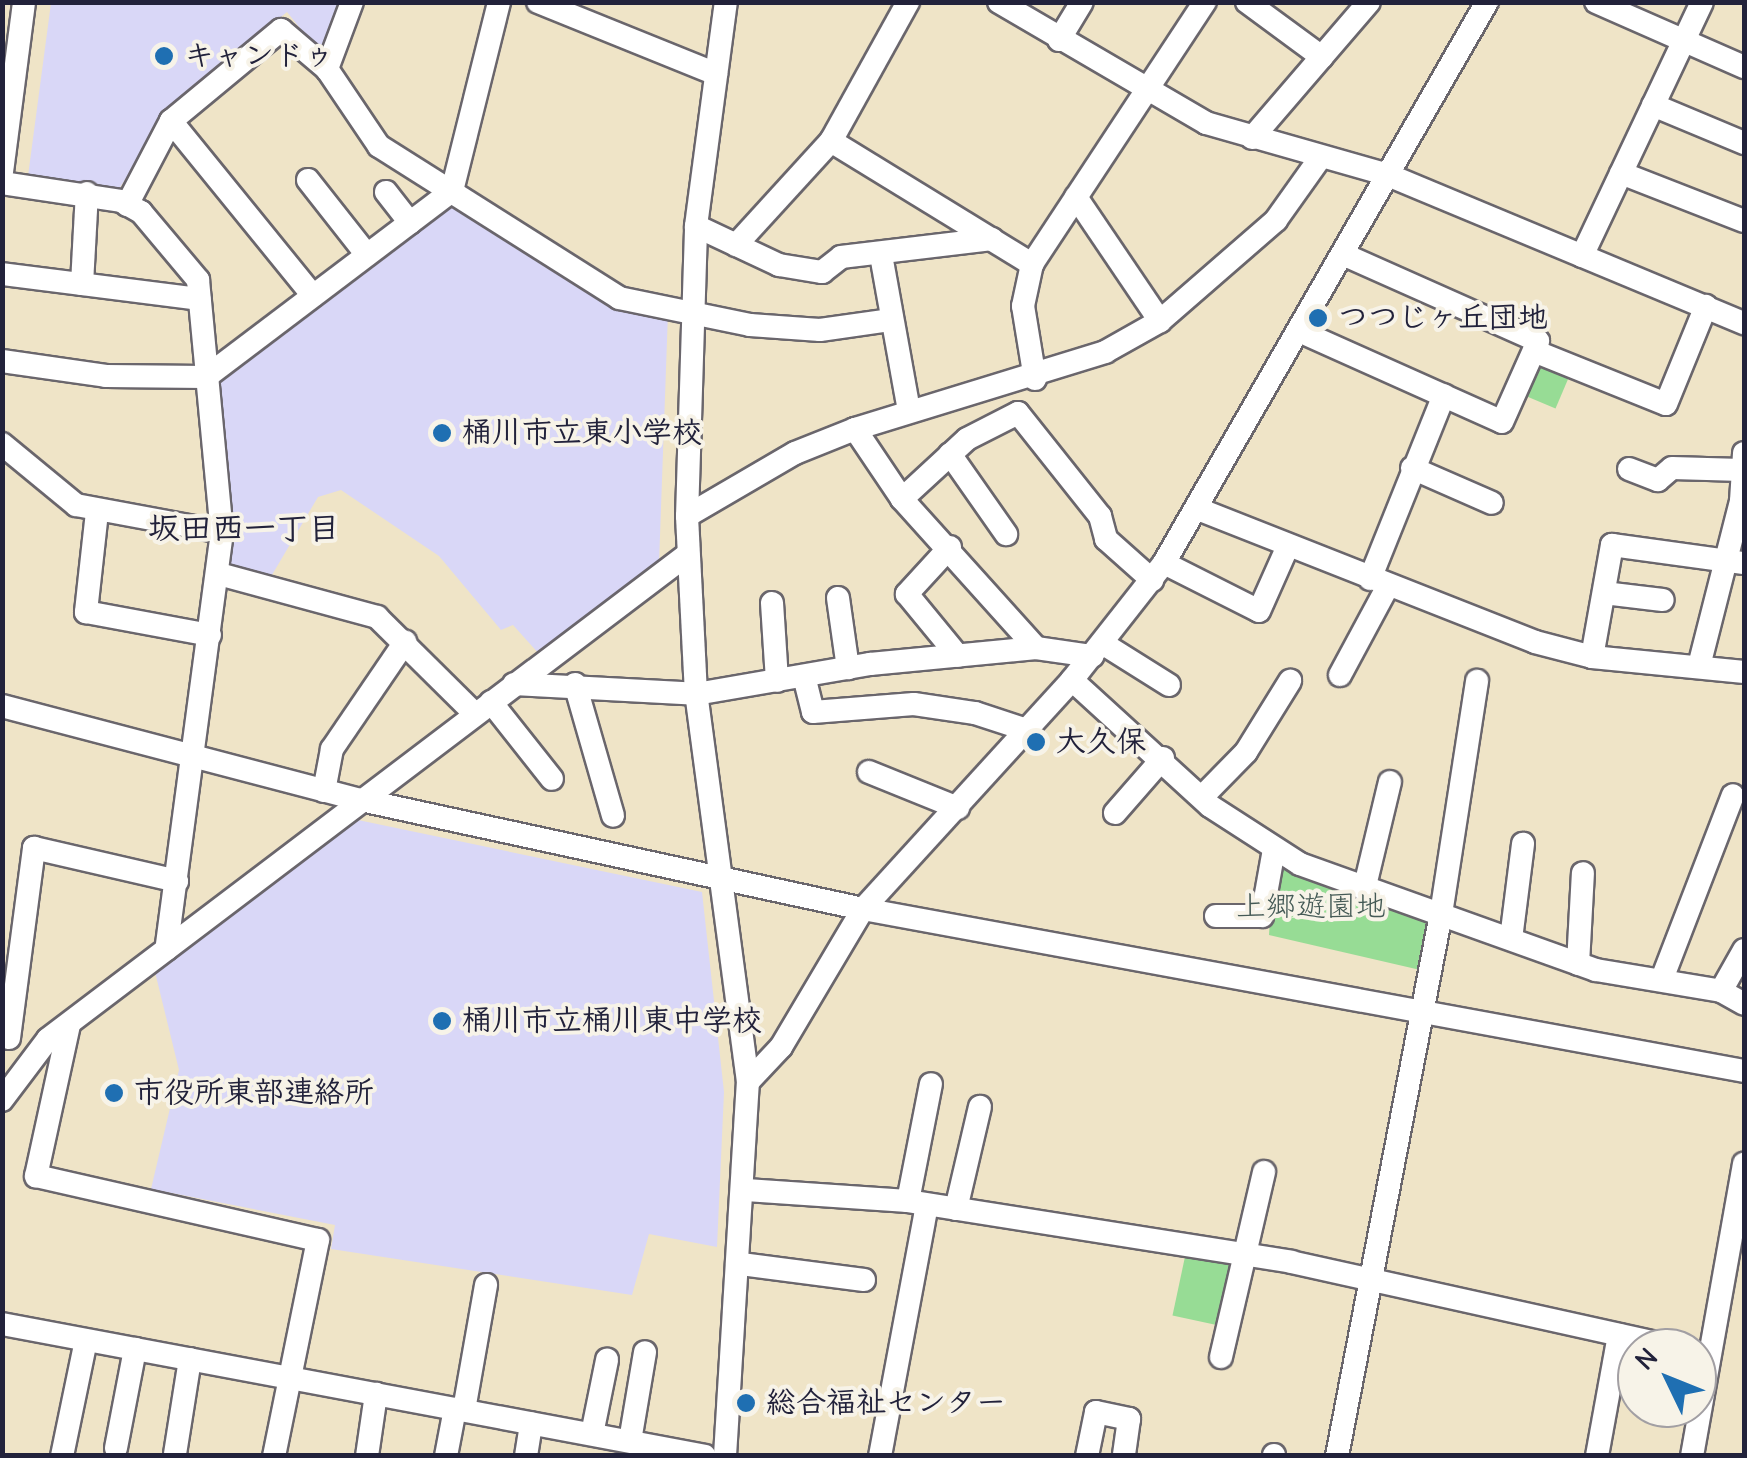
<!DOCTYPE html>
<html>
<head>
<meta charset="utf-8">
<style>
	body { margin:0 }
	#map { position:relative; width:1747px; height:1458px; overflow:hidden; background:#efe4c7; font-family:"Comic Neue","Klee One",sans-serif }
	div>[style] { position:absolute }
	.built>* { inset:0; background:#d9d7f7 }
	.green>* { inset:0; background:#97dc95; transform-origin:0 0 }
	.roads { filter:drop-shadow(2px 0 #6a666c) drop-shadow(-2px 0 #6a666c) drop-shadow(0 2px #6a666c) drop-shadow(0 -2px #6a666c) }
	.minor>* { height:22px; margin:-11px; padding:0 11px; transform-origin:11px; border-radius:11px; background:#fff }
	.dots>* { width:28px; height:28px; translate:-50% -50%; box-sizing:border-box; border:5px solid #f7f3e8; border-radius:50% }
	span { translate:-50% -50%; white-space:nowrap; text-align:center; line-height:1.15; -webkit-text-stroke:8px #f7f3e8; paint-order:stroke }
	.poi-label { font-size:30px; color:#22223b; font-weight:700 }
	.left { translate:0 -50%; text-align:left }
	.park-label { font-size:30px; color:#455a56 }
	.neighbourhood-label { font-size:32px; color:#22223b; font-weight:700 }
	.frame { position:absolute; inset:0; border:5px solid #22223b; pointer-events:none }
	.north { position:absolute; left:1617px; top:1328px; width:100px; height:100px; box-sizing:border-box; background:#f7f3e8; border:2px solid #a29fa3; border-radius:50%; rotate:313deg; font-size:28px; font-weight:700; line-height:40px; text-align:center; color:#22223b }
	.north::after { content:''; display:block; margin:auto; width:35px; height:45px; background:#1f6fb2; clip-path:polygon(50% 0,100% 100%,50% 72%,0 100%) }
</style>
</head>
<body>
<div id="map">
	<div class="built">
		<div style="clip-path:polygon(51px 3px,346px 3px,324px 58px,287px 12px,174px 103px,119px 189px,28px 176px)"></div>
		<div style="clip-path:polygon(448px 204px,668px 313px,659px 564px,540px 655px,513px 625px,501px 630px,439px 556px,341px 490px,318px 497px,269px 580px,238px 575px,228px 565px,219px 376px)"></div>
		<div style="clip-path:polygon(358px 820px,702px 892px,724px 1092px,717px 1247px,649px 1234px,632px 1295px,331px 1249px,335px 1225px,151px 1189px,179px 1070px,155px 972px)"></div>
	</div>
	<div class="green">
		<div style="left:1533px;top:349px;width:44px;height:46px;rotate:23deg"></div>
		<div style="clip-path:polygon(1274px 849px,1441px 914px,1429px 972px,1269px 935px)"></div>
		<div style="left:1186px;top:1252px;width:51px;height:65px;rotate:12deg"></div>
	</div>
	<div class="roads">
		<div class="minor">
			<div style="left:352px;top:2px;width:72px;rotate:110.5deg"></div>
			<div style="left:327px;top:69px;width:93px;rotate:56deg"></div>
			<div style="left:379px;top:146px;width:284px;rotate:32.3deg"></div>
			<div style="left:619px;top:298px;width:134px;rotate:11.6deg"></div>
			<div style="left:750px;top:325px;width:70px;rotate:4.1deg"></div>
			<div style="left:820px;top:330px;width:72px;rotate:-8deg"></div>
			<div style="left:538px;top:2px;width:192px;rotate:22deg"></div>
			<div style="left:999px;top:2px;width:240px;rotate:30.3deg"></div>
			<div style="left:1206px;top:123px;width:189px;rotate:15.9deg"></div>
			<div style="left:1388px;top:175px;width:386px;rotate:22.6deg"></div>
			<div style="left:1247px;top:2px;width:93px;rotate:36.3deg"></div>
			<div style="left:1596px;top:2px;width:162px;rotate:23.7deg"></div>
			<div style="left:1059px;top:40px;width:44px;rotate:-58.8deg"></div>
			<div style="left:1653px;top:105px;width:99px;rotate:22.7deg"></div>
			<div style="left:171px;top:121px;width:225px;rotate:50.9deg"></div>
			<div style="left:1252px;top:138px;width:179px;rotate:-49.3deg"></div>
			<div style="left:831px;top:141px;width:236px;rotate:31.5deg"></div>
			<div style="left:2px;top:172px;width:171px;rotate:-82.6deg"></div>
			<div style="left:1621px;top:173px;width:132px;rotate:21.3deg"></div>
			<div style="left:308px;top:180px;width:95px;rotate:51.8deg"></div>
			<div style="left:2px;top:183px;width:120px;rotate:8.6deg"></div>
			<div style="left:121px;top:201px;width:23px;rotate:29deg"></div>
			<div style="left:141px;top:212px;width:89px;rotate:50deg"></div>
			<div style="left:198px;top:280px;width:253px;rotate:84.6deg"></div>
			<div style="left:222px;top:532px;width:421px;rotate:97.6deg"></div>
			<div style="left:386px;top:192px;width:39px;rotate:52deg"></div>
			<div style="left:1076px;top:197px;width:150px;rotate:55.9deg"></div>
			<div style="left:127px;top:205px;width:95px;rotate:-62.4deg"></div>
			<div style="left:171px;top:121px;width:143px;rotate:-39.6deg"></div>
			<div style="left:281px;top:30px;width:60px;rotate:40.3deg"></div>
			<div style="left:696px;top:226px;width:92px;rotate:25.2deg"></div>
			<div style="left:779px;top:265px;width:44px;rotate:9.2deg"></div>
			<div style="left:822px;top:272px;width:24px;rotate:-38deg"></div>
			<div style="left:841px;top:257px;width:152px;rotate:-6.8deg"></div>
			<div style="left:736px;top:245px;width:141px;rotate:-47.6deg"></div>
			<div style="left:831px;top:141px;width:159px;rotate:-61deg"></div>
			<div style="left:881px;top:255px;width:158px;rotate:79.8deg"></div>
			<div style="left:1582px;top:256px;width:281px;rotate:-64.7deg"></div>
			<div style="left:2px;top:274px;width:199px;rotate:7.2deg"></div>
			<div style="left:82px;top:284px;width:91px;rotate:-86.9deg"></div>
			<div style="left:1299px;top:331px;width:222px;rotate:24.1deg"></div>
			<div style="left:1502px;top:422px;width:89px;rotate:-66deg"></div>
			<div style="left:1538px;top:341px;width:214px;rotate:-156deg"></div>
			<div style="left:1534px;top:351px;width:142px;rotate:21.9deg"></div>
			<div style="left:1666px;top:404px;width:106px;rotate:-67.8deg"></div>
			<div style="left:2px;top:361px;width:105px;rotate:8.2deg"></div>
			<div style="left:106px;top:376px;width:100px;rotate:0.6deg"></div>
			<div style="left:206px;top:377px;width:308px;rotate:-37.1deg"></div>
			<div style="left:452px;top:191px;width:195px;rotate:-76deg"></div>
			<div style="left:1035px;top:379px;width:74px;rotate:-99.3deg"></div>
			<div style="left:1023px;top:306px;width:43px;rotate:-77.9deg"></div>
			<div style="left:1032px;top:264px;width:314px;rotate:-56.6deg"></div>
			<div style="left:855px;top:429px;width:84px;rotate:56.1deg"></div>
			<div style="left:902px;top:499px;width:88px;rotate:-42.7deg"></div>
			<div style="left:967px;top:439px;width:57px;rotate:-27deg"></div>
			<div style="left:1018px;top:413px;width:132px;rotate:51.5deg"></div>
			<div style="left:1100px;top:516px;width:24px;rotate:75deg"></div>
			<div style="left:1106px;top:539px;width:62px;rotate:41.7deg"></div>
			<div style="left:2px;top:444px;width:96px;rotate:39.5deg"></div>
			<div style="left:76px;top:505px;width:148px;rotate:10.5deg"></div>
			<div style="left:950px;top:454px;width:98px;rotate:55deg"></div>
			<div style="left:1412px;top:468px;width:87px;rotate:23.6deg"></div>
			<div style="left:1629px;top:469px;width:31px;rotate:21deg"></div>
			<div style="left:1658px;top:480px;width:18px;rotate:-41deg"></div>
			<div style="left:1672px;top:468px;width:70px;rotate:1.6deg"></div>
			<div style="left:902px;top:499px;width:200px;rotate:48deg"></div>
			<div style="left:1198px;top:509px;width:362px;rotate:21.5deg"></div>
			<div style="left:1535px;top:642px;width:59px;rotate:14.7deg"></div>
			<div style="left:1592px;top:657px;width:153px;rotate:5.6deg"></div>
			<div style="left:97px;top:512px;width:101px;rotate:96.3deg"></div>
			<div style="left:86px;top:612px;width:126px;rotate:10.5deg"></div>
			<div style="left:687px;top:516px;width:125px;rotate:-30.3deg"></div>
			<div style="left:795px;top:453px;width:65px;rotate:-21.8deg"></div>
			<div style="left:855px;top:429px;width:262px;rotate:-17.1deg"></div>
			<div style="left:1105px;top:352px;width:63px;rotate:-29.4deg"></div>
			<div style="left:1160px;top:321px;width:154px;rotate:-41deg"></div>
			<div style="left:1276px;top:220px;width:76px;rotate:-54.6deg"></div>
			<div style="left:950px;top:547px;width:64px;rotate:132.5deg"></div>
			<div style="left:907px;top:594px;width:80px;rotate:50.6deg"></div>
			<div style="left:1164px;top:563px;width:106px;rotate:26.8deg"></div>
			<div style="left:1259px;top:611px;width:71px;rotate:-66deg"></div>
			<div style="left:219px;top:574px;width:164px;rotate:15.2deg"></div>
			<div style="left:377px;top:617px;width:138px;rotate:44.7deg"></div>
			<div style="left:1370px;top:579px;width:198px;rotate:-68.1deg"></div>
			<div style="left:1604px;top:593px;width:59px;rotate:6.8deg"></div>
			<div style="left:838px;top:598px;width:71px;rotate:81.9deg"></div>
			<div style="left:772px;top:603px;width:78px;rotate:86.3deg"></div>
			<div style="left:1102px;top:643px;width:79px;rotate:32.1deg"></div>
			<div style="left:1592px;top:657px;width:114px;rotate:-79.9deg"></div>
			<div style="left:1612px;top:545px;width:133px;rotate:7.8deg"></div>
			<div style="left:1699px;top:666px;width:170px;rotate:-75.7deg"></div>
			<div style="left:1741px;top:501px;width:48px;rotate:-86.4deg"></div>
			<div style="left:1340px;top:675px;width:101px;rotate:-61.7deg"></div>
			<div style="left:804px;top:676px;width:37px;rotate:76deg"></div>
			<div style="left:813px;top:712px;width:101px;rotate:-4.5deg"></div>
			<div style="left:914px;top:704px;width:62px;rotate:8.4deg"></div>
			<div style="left:975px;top:713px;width:55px;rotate:18.1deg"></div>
			<div style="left:1072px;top:680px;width:187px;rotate:42.4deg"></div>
			<div style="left:1210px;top:806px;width:107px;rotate:32.8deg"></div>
			<div style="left:1300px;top:864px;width:314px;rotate:19.7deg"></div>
			<div style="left:1596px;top:970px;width:127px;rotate:9.5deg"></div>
			<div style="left:1721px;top:991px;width:26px;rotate:29deg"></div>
			<div style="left:514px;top:684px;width:182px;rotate:3.1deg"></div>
			<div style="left:696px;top:694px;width:177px;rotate:-9.8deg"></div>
			<div style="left:870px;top:664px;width:167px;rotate:-5.5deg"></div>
			<div style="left:1036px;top:648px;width:57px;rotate:8.1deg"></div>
			<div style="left:575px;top:684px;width:137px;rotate:73.9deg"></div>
			<div style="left:491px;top:702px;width:98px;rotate:51.6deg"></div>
			<div style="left:2px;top:706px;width:371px;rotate:14.7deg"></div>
			<div style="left:361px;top:800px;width:514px;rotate:12.25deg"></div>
			<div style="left:863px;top:909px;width:896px;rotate:10.42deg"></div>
			<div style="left:869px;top:772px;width:96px;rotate:22deg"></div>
			<div style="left:324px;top:791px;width:43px;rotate:-79.2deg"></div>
			<div style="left:332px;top:749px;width:130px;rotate:-55.7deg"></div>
			<div style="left:1202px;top:797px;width:63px;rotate:-45.6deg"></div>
			<div style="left:1246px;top:752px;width:84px;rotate:-58.2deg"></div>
			<div style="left:1115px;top:813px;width:73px;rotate:-48.9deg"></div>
			<div style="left:1364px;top:890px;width:111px;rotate:-76.5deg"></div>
			<div style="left:1216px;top:916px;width:46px"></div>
			<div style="left:1262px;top:916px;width:68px;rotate:-79.8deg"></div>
			<div style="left:1511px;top:939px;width:96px;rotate:-82.8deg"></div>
			<div style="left:1578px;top:964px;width:91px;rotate:-86.9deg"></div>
			<div style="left:1662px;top:979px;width:197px;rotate:-68.9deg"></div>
			<div style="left:1721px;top:991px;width:47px;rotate:-60.7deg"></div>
			<div style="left:69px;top:1025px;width:155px;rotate:102.3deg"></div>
			<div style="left:36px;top:1176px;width:289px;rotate:12.8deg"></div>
			<div style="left:318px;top:1240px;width:220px;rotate:101.5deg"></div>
			<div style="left:9px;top:1038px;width:192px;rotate:-82.5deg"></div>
			<div style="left:34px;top:848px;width:147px;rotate:13deg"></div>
			<div style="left:748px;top:1082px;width:48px;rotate:-46.7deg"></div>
			<div style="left:781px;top:1047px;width:161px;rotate:-59.3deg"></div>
			<div style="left:863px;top:909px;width:310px;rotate:-47.6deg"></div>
			<div style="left:1072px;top:680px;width:149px;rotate:-51.8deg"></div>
			<div style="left:1164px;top:563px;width:647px;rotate:-60.07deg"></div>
			<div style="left:2px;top:1100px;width:76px;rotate:-53deg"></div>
			<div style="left:48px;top:1039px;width:803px;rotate:-37.16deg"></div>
			<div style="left:746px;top:1190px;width:162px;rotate:3.9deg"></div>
			<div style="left:908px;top:1201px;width:388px;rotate:9deg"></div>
			<div style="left:1291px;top:1262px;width:398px;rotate:12.5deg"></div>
			<div style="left:908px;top:1201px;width:119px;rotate:-78.9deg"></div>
			<div style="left:956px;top:1209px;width:105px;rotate:-76.8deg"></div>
			<div style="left:741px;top:1264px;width:124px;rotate:7.4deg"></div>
			<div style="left:2px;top:1324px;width:715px;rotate:10.63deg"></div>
			<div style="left:1221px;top:1357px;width:190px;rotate:-76.9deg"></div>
			<div style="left:464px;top:1410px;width:127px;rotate:-80deg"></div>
			<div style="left:592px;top:1434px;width:76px;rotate:-78.5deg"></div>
			<div style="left:630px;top:1441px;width:90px;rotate:-80.4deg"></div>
			<div style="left:116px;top:1448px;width:101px;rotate:-79.1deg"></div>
			<div style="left:175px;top:1454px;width:96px;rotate:-81deg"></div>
			<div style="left:62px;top:1456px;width:118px;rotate:-78.3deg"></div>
			<div style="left:367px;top:1456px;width:63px;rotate:-81.7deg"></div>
			<div style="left:446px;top:1456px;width:48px;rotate:-79.2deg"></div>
			<div style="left:526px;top:1456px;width:33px;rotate:-81deg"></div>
			<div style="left:725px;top:1456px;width:375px;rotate:-86.5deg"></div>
			<div style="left:748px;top:1082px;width:391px;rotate:-97.6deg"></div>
			<div style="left:696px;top:694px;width:178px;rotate:-92.9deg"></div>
			<div style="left:687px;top:516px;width:290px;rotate:-88.2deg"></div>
			<div style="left:696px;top:226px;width:226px;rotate:-82.4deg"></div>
			<div style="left:880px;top:1456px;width:255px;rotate:-79.4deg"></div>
			<div style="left:1087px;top:1456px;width:45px;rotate:-78.4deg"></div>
			<div style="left:1096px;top:1412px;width:34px;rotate:12deg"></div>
			<div style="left:1129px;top:1419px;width:37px;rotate:98deg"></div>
			<div style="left:1274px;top:1456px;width:1px;rotate:-90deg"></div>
			<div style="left:1337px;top:1456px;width:552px;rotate:-79.14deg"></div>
			<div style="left:1441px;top:914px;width:236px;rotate:-81.2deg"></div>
			<div style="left:1597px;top:1456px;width:123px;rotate:-79.7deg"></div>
			<div style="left:1692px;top:1456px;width:297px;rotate:-79.9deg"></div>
		</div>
	</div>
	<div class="dots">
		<div style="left:164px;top:56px;background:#1f6fb2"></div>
		<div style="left:1318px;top:318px;background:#1f6fb2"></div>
		<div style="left:442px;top:433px;background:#1f6fb2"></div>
		<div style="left:1036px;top:742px;background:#1f6fb2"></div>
		<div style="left:442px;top:1021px;background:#1f6fb2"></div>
		<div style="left:114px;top:1093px;background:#1f6fb2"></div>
		<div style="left:746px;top:1403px;background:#1f6fb2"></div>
	</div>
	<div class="poi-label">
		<span class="left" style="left:184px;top:56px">キャンドゥ</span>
		<span class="left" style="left:1338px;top:318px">つつじヶ丘団地</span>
		<span class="left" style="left:462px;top:433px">桶川市立東小学校</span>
		<span class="left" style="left:1056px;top:742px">大久保</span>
		<span class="left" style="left:462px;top:1021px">桶川市立桶川東中学校</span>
		<span class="left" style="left:134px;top:1093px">市役所東部連絡所</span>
		<span class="left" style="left:766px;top:1403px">総合福祉センター</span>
	</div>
	<div class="park-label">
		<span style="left:1311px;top:907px">上郷遊園地</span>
	</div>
	<div class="neighbourhood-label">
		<span style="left:244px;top:529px">坂田西一丁目</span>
	</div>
	<div class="frame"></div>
	<div class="north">N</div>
</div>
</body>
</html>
